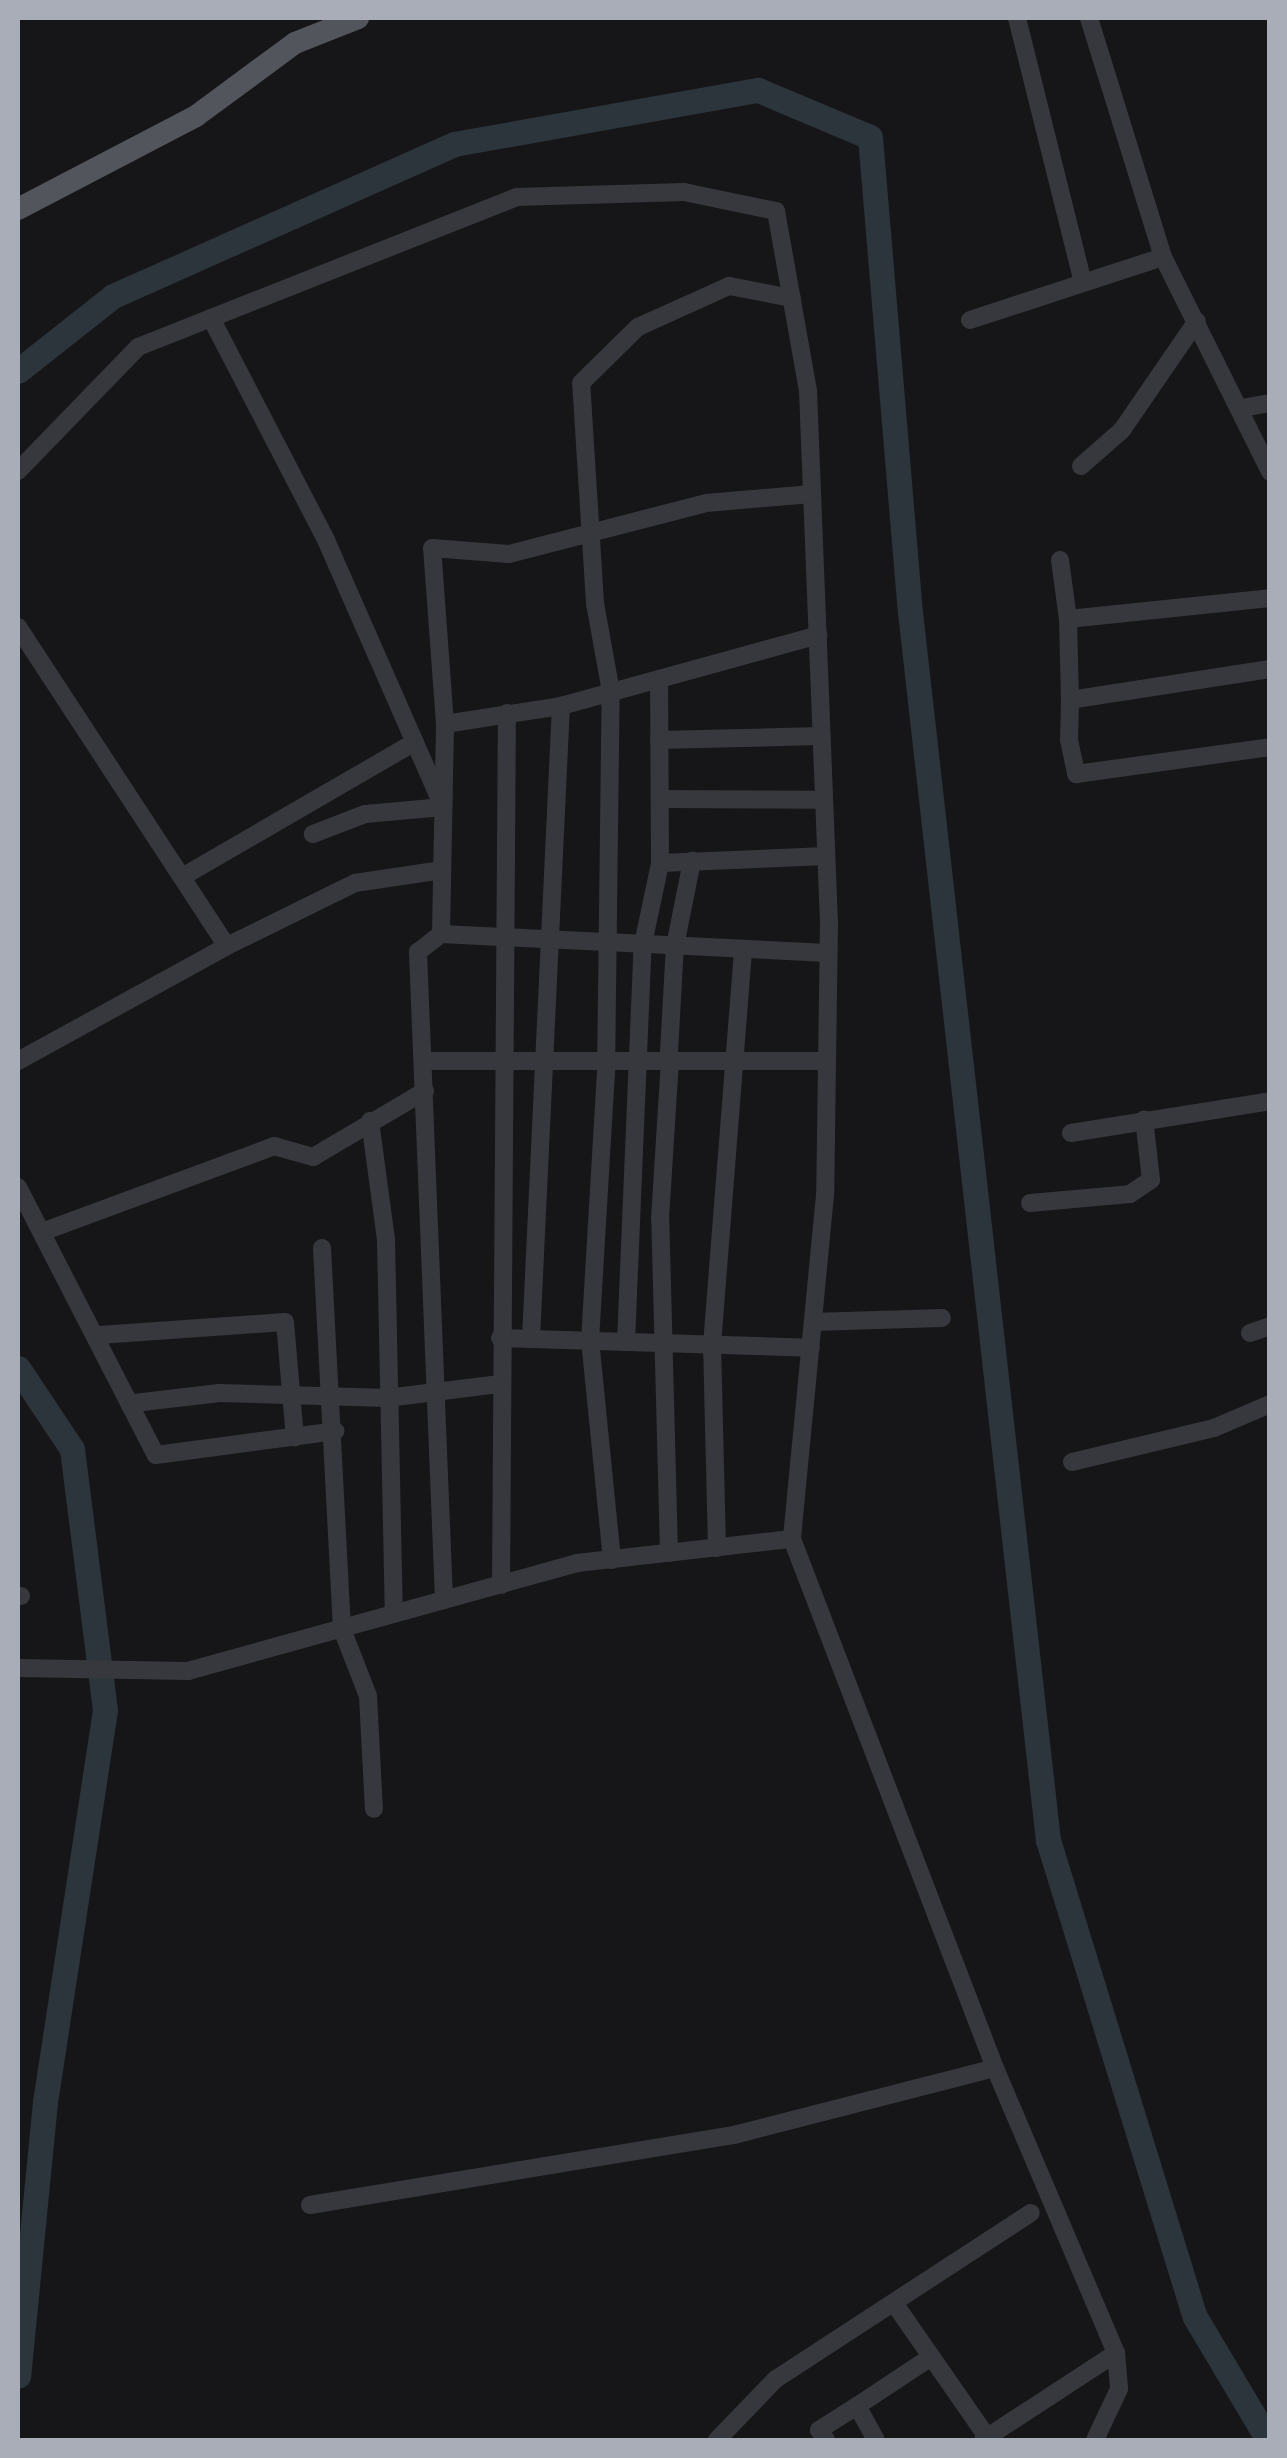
<!DOCTYPE html>
<html>
<head>
<meta charset="utf-8">
<style>
	body { margin:0 }
	#map { position:relative; width:1287px; height:2458px; overflow:hidden; background:#161618; font-family:Mulish,sans-serif }
	div>[style] { position:absolute }
	.river>* { height:25px; margin:-12.5px; padding:0 12.5px; transform-origin:12.5px; border-radius:12.5px; background:#2c353c }
	.minor>* { height:18px; margin:-9px; padding:0 9px; transform-origin:9px; border-radius:9px; background:#37383d }
	.major>* { height:22px; margin:-11px; padding:0 11px; transform-origin:11px; border-radius:11px; background:#53555c }
	span { translate:-50% -50%; white-space:nowrap; text-align:center; line-height:1.15; -webkit-text-stroke:8px #111113; paint-order:stroke }
	.frame { position:absolute; inset:0; border:20px solid #a8adb8; pointer-events:none }
</style>
</head>
<body>
<div id="map">
	<div class="river">
		<div style="left:18px;top:371px;width:121px;rotate:-38.3deg"></div>
		<div style="left:113px;top:296px;width:373px;rotate:-24deg"></div>
		<div style="left:454px;top:144px;width:309px;rotate:-10.1deg"></div>
		<div style="left:758px;top:90px;width:121px;rotate:22.8deg"></div>
		<div style="left:870px;top:137px;width:477px;rotate:85.2deg"></div>
		<div style="left:910px;top:612px;width:1236px;rotate:83.59deg"></div>
		<div style="left:1048px;top:1840px;width:499px;rotate:72.9deg"></div>
		<div style="left:1195px;top:2317px;width:143px;rotate:59.3deg"></div>
		<div style="left:18px;top:1368px;width:97px;rotate:56.3deg"></div>
		<div style="left:72px;top:1449px;width:263px;rotate:82.8deg"></div>
		<div style="left:105px;top:1710px;width:397px;rotate:98.7deg"></div>
		<div style="left:45px;top:2102px;width:275px;rotate:95.6deg"></div>
	</div>
	<div class="minor">
		<div style="left:1017px;top:18px;width:269px;rotate:76deg"></div>
		<div style="left:1089px;top:18px;width:250px;rotate:72.8deg"></div>
		<div style="left:1163px;top:257px;width:240px;rotate:63.5deg"></div>
		<div style="left:211px;top:318px;width:250px;rotate:62.6deg"></div>
		<div style="left:326px;top:540px;width:292px;rotate:66.3deg"></div>
		<div style="left:443px;top:807px;width:78px;rotate:174.9deg"></div>
		<div style="left:365px;top:814px;width:56px;rotate:159deg"></div>
		<div style="left:970px;top:320px;width:203px;rotate:-18.1deg"></div>
		<div style="left:1242px;top:408px;width:28px;rotate:-10deg"></div>
		<div style="left:1081px;top:466px;width:55px;rotate:-41.3deg"></div>
		<div style="left:1122px;top:430px;width:132px;rotate:-55.5deg"></div>
		<div style="left:18px;top:471px;width:173px;rotate:-45.9deg"></div>
		<div style="left:138px;top:347px;width:408px;rotate:-21.6deg"></div>
		<div style="left:517px;top:197px;width:167px;rotate:-1.7deg"></div>
		<div style="left:684px;top:192px;width:94px;rotate:11.7deg"></div>
		<div style="left:776px;top:211px;width:183px;rotate:79.9deg"></div>
		<div style="left:808px;top:391px;width:531px;rotate:87.74deg"></div>
		<div style="left:829px;top:922px;width:273px;rotate:90.8deg"></div>
		<div style="left:825px;top:1195px;width:346px;rotate:95.5deg"></div>
		<div style="left:792px;top:1539px;width:567px;rotate:69.01deg"></div>
		<div style="left:995px;top:2068px;width:310px;rotate:67deg"></div>
		<div style="left:1116px;top:2353px;width:36px;rotate:85deg"></div>
		<div style="left:1119px;top:2389px;width:56px;rotate:115.2deg"></div>
		<div style="left:1060px;top:560px;width:60px;rotate:82.3deg"></div>
		<div style="left:1068px;top:619px;width:203px;rotate:-5.9deg"></div>
		<div style="left:1068px;top:619px;width:81px;rotate:88.6deg"></div>
		<div style="left:18px;top:627px;width:381px;rotate:56.8deg"></div>
		<div style="left:227px;top:946px;width:143px;rotate:-26.2deg"></div>
		<div style="left:355px;top:883px;width:88px;rotate:-8.5deg"></div>
		<div style="left:1270px;top:669px;width:202px;rotate:171.2deg"></div>
		<div style="left:1070px;top:700px;width:40px;rotate:91.4deg"></div>
		<div style="left:1069px;top:740px;width:35px;rotate:78deg"></div>
		<div style="left:1076px;top:774px;width:196px;rotate:-7.9deg"></div>
		<div style="left:445px;top:724px;width:117px;rotate:-8.8deg"></div>
		<div style="left:561px;top:706px;width:267px;rotate:-15.4deg"></div>
		<div style="left:659px;top:740px;width:162px;rotate:-1.4deg"></div>
		<div style="left:660px;top:799px;width:164px;rotate:0.3deg"></div>
		<div style="left:660px;top:863px;width:166px;rotate:-2.4deg"></div>
		<div style="left:182px;top:877px;width:269px;rotate:-30.1deg"></div>
		<div style="left:441px;top:934px;width:210px;rotate:-88.9deg"></div>
		<div style="left:445px;top:724px;width:176px;rotate:-94.2deg"></div>
		<div style="left:432px;top:548px;width:77px;rotate:4.5deg"></div>
		<div style="left:509px;top:554px;width:203px;rotate:-14.5deg"></div>
		<div style="left:706px;top:503px;width:106px;rotate:-4.9deg"></div>
		<div style="left:669px;top:1052px;width:106px;rotate:-86.8deg"></div>
		<div style="left:675px;top:946px;width:87px;rotate:-78.7deg"></div>
		<div style="left:18px;top:1061px;width:239px;rotate:-28.8deg"></div>
		<div style="left:425px;top:1061px;width:402px"></div>
		<div style="left:370px;top:1121px;width:119px;rotate:82.3deg"></div>
		<div style="left:386px;top:1239px;width:375px;rotate:88.8deg"></div>
		<div style="left:1071px;top:1133px;width:202px;rotate:-9.1deg"></div>
		<div style="left:18px;top:1187px;width:301px;rotate:62.8deg"></div>
		<div style="left:156px;top:1455px;width:181px;rotate:-7.6deg"></div>
		<div style="left:1030px;top:1203px;width:100px;rotate:-5.1deg"></div>
		<div style="left:1130px;top:1194px;width:25px;rotate:-34deg"></div>
		<div style="left:1151px;top:1180px;width:61px;rotate:-96.5deg"></div>
		<div style="left:42px;top:1232px;width:247px;rotate:-20.3deg"></div>
		<div style="left:274px;top:1146px;width:41px;rotate:15.8deg"></div>
		<div style="left:313px;top:1157px;width:130px;rotate:-30.5deg"></div>
		<div style="left:322px;top:1248px;width:382px;rotate:87deg"></div>
		<div style="left:342px;top:1629px;width:72px;rotate:68.8deg"></div>
		<div style="left:368px;top:1696px;width:113px;rotate:87deg"></div>
		<div style="left:813px;top:1322px;width:129px;rotate:-1.8deg"></div>
		<div style="left:1250px;top:1333px;width:21px;rotate:-19deg"></div>
		<div style="left:99px;top:1335px;width:186px;rotate:-4deg"></div>
		<div style="left:285px;top:1322px;width:116px;rotate:85.1deg"></div>
		<div style="left:500px;top:1338px;width:311px;rotate:1.8deg"></div>
		<div style="left:531px;top:1339px;width:634px;rotate:-87.29deg"></div>
		<div style="left:626px;top:1342px;width:398px;rotate:-87.6deg"></div>
		<div style="left:643px;top:944px;width:83px;rotate:-78.1deg"></div>
		<div style="left:660px;top:863px;width:184px;rotate:-90.3deg"></div>
		<div style="left:134px;top:1403px;width:86px;rotate:-6.7deg"></div>
		<div style="left:219px;top:1393px;width:168px;rotate:1.7deg"></div>
		<div style="left:387px;top:1398px;width:114px;rotate:-7.1deg"></div>
		<div style="left:1072px;top:1462px;width:146px;rotate:-13.5deg"></div>
		<div style="left:1214px;top:1428px;width:61px;rotate:-23.2deg"></div>
		<div style="left:717px;top:1548px;width:203px;rotate:-91.4deg"></div>
		<div style="left:712px;top:1345px;width:397px;rotate:-85.5deg"></div>
		<div style="left:669px;top:1553px;width:334px;rotate:-91.5deg"></div>
		<div style="left:660px;top:1219px;width:158px;rotate:-86.4deg"></div>
		<div style="left:612px;top:1560px;width:220px;rotate:-95.7deg"></div>
		<div style="left:590px;top:1341px;width:266px;rotate:-86.6deg"></div>
		<div style="left:606px;top:1075px;width:383px;rotate:-89.3deg"></div>
		<div style="left:611px;top:692px;width:90px;rotate:-100.2deg"></div>
		<div style="left:595px;top:603px;width:220px;rotate:-93.6deg"></div>
		<div style="left:581px;top:383px;width:80px;rotate:-44.5deg"></div>
		<div style="left:638px;top:327px;width:100px;rotate:-24.3deg"></div>
		<div style="left:729px;top:286px;width:64px;rotate:10.8deg"></div>
		<div style="left:501px;top:1585px;width:872px;rotate:-89.61deg"></div>
		<div style="left:18px;top:1596px;width:3px"></div>
		<div style="left:444px;top:1600px;width:649px;rotate:-92.3deg"></div>
		<div style="left:418px;top:952px;width:29px;rotate:-38deg"></div>
		<div style="left:441px;top:934px;width:387px;rotate:2.8deg"></div>
		<div style="left:18px;top:1668px;width:170px;rotate:1deg"></div>
		<div style="left:188px;top:1671px;width:404px;rotate:-15.5deg"></div>
		<div style="left:577px;top:1563px;width:216px;rotate:-6.4deg"></div>
		<div style="left:310px;top:2205px;width:430px;rotate:-9.4deg"></div>
		<div style="left:734px;top:2135px;width:269px;rotate:-14.4deg"></div>
		<div style="left:894px;top:2303px;width:163px;rotate:55.2deg"></div>
		<div style="left:717px;top:2440px;width:85px;rotate:-46deg"></div>
		<div style="left:776px;top:2379px;width:304px;rotate:-33.1deg"></div>
		<div style="left:826px;top:2440px;width:12px;rotate:-125deg"></div>
		<div style="left:819px;top:2430px;width:45px;rotate:-32.3deg"></div>
		<div style="left:876px;top:2440px;width:39px;rotate:-119deg"></div>
		<div style="left:857px;top:2406px;width:89px;rotate:-33.5deg"></div>
		<div style="left:983px;top:2440px;width:159px;rotate:-33.2deg"></div>
	</div>
	<div class="major">
		<div style="left:18px;top:209px;width:201px;rotate:-27.6deg"></div>
		<div style="left:196px;top:116px;width:123px;rotate:-36.4deg"></div>
		<div style="left:295px;top:43px;width:68px;rotate:-21.6deg"></div>
	</div>
	<div class="frame"></div>
</div>
</body>
</html>
